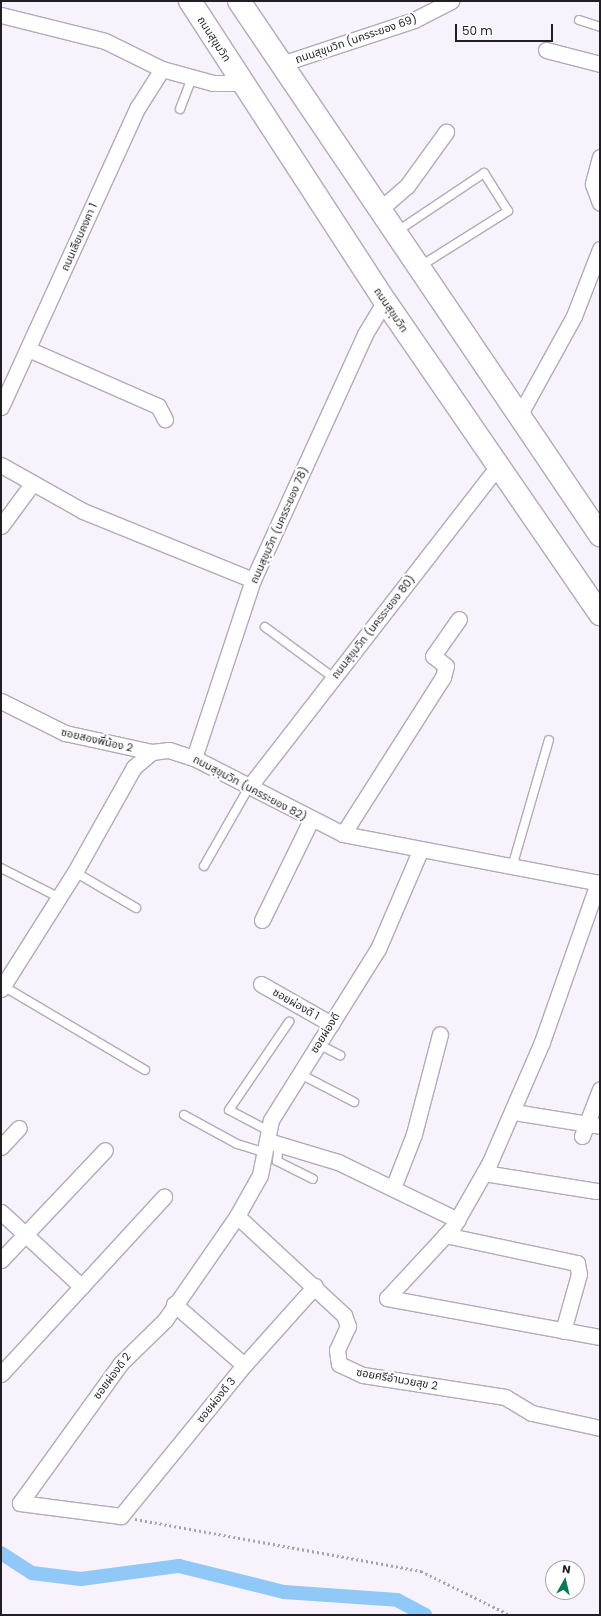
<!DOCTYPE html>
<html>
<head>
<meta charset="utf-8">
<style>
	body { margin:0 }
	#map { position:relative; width:601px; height:1616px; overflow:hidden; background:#f8f2fd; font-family:Poppins,"Noto Sans Thai",sans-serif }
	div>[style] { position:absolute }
	.canal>* { height:14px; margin:-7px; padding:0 7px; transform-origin:7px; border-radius:7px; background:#90c8f8 }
	.path>* { height:2.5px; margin-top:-1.25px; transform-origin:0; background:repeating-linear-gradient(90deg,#a8a3ac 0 2px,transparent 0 5px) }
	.roads { filter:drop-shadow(1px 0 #b3aaba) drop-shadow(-1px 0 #b3aaba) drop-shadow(0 1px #b3aaba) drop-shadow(0 -1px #b3aaba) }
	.service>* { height:8px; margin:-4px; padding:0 4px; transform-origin:4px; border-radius:4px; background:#fff }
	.minor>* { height:15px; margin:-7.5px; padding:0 7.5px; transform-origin:7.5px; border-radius:7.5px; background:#fff }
	.primary>* { height:22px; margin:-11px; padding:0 11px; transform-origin:11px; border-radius:11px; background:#fff }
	span { translate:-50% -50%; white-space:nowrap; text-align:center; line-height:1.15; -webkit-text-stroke:4px #fff; paint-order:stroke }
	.street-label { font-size:11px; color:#211e24 }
	.frame { position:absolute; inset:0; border:2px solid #211e24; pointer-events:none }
	.north { position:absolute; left:545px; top:1560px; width:40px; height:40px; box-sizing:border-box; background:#fff; border:1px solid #a6a5a7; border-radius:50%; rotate:8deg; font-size:11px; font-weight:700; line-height:16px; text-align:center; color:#211e24 }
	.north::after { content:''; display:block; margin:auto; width:14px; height:18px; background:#067955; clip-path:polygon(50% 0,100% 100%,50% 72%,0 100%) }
	.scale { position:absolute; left:455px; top:24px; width:98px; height:18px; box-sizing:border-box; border:2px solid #211e24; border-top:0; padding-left:5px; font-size:12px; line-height:14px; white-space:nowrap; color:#211e24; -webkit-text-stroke:3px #fff; paint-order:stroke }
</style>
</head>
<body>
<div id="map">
	<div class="canal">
		<div style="left:1px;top:1553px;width:37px;rotate:33deg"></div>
		<div style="left:32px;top:1573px;width:49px;rotate:7deg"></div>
		<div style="left:81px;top:1579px;width:99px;rotate:-7.6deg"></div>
		<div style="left:179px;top:1566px;width:108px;rotate:13.9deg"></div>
		<div style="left:284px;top:1592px;width:113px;rotate:4deg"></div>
		<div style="left:397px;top:1600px;width:32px;rotate:28deg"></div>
	</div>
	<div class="path">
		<div style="left:135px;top:1519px;width:291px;rotate:10.3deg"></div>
		<div style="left:421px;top:1571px;width:99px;rotate:26.3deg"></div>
	</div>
	<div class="roads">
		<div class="service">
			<div style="left:579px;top:20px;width:22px;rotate:18deg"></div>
			<div style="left:180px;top:109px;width:34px;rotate:-69deg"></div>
			<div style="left:396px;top:232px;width:106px;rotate:-33.8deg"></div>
			<div style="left:484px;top:173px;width:45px;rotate:57.7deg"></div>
			<div style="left:508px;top:211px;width:105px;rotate:147.8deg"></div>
			<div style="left:265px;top:627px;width:86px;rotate:36.5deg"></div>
			<div style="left:204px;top:866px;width:91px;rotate:-60.3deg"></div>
			<div style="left:512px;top:867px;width:132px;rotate:-73.8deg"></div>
			<div style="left:1px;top:868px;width:64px;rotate:27deg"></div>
			<div style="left:75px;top:872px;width:71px;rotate:30.5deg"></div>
			<div style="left:3px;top:986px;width:165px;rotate:30.6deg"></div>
			<div style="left:318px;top:1044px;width:25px;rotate:27deg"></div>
			<div style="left:300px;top:1074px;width:61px;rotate:27.4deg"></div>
			<div style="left:184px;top:1115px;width:60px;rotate:28.7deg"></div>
			<div style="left:237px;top:1144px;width:30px;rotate:17deg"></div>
			<div style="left:269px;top:1131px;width:45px;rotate:-152.3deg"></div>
			<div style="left:229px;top:1110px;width:107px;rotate:-55.7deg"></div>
			<div style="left:279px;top:1143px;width:18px;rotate:96deg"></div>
			<div style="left:277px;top:1161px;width:40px;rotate:26.6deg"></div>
		</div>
		<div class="minor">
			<div style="left:1px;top:15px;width:107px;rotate:14deg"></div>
			<div style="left:105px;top:41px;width:64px;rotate:26.2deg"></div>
			<div style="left:162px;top:69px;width:53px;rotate:15.4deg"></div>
			<div style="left:213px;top:83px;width:30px"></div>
			<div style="left:546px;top:50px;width:56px;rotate:14.5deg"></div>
			<div style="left:281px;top:64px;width:140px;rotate:-18.3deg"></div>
			<div style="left:414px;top:20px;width:42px;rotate:-27.2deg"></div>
			<div style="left:600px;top:157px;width:28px;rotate:105deg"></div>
			<div style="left:593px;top:184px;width:20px;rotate:70deg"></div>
			<div style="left:378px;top:211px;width:38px;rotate:-41deg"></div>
			<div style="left:407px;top:186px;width:67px;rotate:-54.2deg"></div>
			<div style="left:28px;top:349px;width:142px;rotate:23.7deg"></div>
			<div style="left:158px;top:406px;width:15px;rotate:62deg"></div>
			<div style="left:1px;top:407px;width:330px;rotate:-65.5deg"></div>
			<div style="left:138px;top:107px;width:45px;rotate:-57.7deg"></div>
			<div style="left:520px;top:414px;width:112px;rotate:-61.1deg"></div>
			<div style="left:574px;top:316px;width:72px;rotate:-68.8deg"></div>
			<div style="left:1px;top:465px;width:94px;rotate:29.3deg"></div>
			<div style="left:83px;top:511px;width:183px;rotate:22.1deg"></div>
			<div style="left:1px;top:526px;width:52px;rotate:-53.6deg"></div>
			<div style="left:1px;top:701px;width:72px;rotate:26.6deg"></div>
			<div style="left:65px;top:733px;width:89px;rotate:12.3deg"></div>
			<div style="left:194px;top:758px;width:188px;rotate:-71.7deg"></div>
			<div style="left:253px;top:580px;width:270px;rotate:-65.5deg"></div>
			<div style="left:365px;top:334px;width:39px;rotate:-59deg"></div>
			<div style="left:249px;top:787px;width:405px;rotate:-52.2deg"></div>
			<div style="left:343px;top:834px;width:186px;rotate:-57.5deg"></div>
			<div style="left:443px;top:677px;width:11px;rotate:-75deg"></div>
			<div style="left:446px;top:666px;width:16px;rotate:-142deg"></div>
			<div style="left:433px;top:656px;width:45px;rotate:-54.9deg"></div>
			<div style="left:262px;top:920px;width:111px;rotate:-63.9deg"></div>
			<div style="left:261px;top:984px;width:81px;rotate:29.7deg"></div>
			<div style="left:1px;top:989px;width:138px;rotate:-57.7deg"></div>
			<div style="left:75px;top:872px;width:120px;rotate:-60.7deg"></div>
			<div style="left:134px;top:767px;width:23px;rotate:-40deg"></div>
			<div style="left:152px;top:752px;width:17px;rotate:-7deg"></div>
			<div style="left:169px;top:750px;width:26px;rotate:18deg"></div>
			<div style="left:194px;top:758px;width:167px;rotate:27deg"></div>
			<div style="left:343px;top:834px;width:262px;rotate:10.8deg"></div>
			<div style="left:514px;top:1112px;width:87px;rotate:9.2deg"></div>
			<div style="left:582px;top:1136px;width:50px;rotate:-69deg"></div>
			<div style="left:268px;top:1141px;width:73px;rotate:16.7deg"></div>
			<div style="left:338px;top:1162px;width:133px;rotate:25.8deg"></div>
			<div style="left:1px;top:1147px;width:26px;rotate:-47deg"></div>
			<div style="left:484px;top:1173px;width:114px;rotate:9.1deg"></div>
			<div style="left:393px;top:1188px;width:58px;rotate:-68.7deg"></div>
			<div style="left:414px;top:1134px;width:103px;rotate:-75.4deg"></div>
			<div style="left:1px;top:1212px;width:110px;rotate:42.8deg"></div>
			<div style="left:237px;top:1216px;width:146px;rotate:42.8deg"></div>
			<div style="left:344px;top:1315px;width:12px;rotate:70deg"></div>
			<div style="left:348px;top:1326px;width:26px;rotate:115deg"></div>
			<div style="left:337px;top:1350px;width:14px;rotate:82deg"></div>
			<div style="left:339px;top:1364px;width:26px;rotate:25deg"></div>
			<div style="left:363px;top:1375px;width:144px;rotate:8.8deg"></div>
			<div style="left:505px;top:1397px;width:31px;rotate:31deg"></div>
			<div style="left:532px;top:1413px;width:70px;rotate:12.4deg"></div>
			<div style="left:445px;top:1235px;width:135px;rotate:12deg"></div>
			<div style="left:577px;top:1263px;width:11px;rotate:80deg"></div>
			<div style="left:579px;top:1274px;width:59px;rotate:105.7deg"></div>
			<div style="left:1px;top:1260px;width:151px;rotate:-46.6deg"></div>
			<div style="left:315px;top:1286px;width:106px;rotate:131.9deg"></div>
			<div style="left:244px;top:1365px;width:195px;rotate:129.2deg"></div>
			<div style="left:121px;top:1516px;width:102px;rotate:-172.7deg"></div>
			<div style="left:20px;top:1503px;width:173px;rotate:-54.2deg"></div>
			<div style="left:121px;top:1363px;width:62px;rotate:-44.3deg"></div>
			<div style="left:165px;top:1320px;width:126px;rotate:-55.3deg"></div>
			<div style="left:237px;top:1216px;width:47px;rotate:-60.7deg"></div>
			<div style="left:260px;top:1175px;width:56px;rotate:-78.7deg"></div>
			<div style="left:271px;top:1120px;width:202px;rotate:-58deg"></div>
			<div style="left:378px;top:949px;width:107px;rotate:-66.8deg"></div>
			<div style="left:387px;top:1298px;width:97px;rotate:-47.1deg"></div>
			<div style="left:453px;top:1227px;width:73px;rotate:-60.3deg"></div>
			<div style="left:489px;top:1164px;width:133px;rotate:-66.5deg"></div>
			<div style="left:542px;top:1042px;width:169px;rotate:-70.6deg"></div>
			<div style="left:387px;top:1298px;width:217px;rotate:10.4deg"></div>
			<div style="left:174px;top:1304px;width:93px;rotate:41.1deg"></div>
			<div style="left:1px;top:1374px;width:241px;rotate:-47.4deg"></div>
		</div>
		<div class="primary">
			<div style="left:190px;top:1px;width:358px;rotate:57deg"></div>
			<div style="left:385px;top:301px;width:380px;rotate:55.5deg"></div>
			<div style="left:239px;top:1px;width:645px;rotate:55.94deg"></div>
		</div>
	</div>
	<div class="street-label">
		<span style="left:214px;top:39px;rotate:57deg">ถนนสุขุมวิท</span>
		<span style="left:356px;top:39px;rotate:-19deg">ถนนสุขุมวิท (นครระยอง 69)</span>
		<span style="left:79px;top:237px;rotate:-66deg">ถนนเลียบคงคา 1</span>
		<span style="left:391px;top:310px;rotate:56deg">ถนนสุขุมวิท</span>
		<span style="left:279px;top:525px;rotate:-66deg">ถนนสุขุมวิท (นครระยอง 78)</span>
		<span style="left:373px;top:627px;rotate:-52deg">ถนนสุขุมวิท (นครระยอง 80)</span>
		<span style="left:97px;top:740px;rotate:13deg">ซอยสองพี่น้อง 2</span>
		<span style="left:250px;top:788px;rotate:28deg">ถนนสุขุมวิท (นครระยอง 82)</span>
		<span style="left:296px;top:1004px;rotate:30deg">ซอยผ่องดี 1</span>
		<span style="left:325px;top:1033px;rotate:-58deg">ซอยผ่องดี</span>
		<span style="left:112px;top:1376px;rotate:-53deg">ซอยผ่องดี 2</span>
		<span style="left:397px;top:1379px;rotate:10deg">ซอยศรีอำนวยสุข 2</span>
		<span style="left:216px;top:1400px;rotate:-51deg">ซอยผ่องดี 3</span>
	</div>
	<div class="frame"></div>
	<div class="north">N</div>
	<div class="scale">50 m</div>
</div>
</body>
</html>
